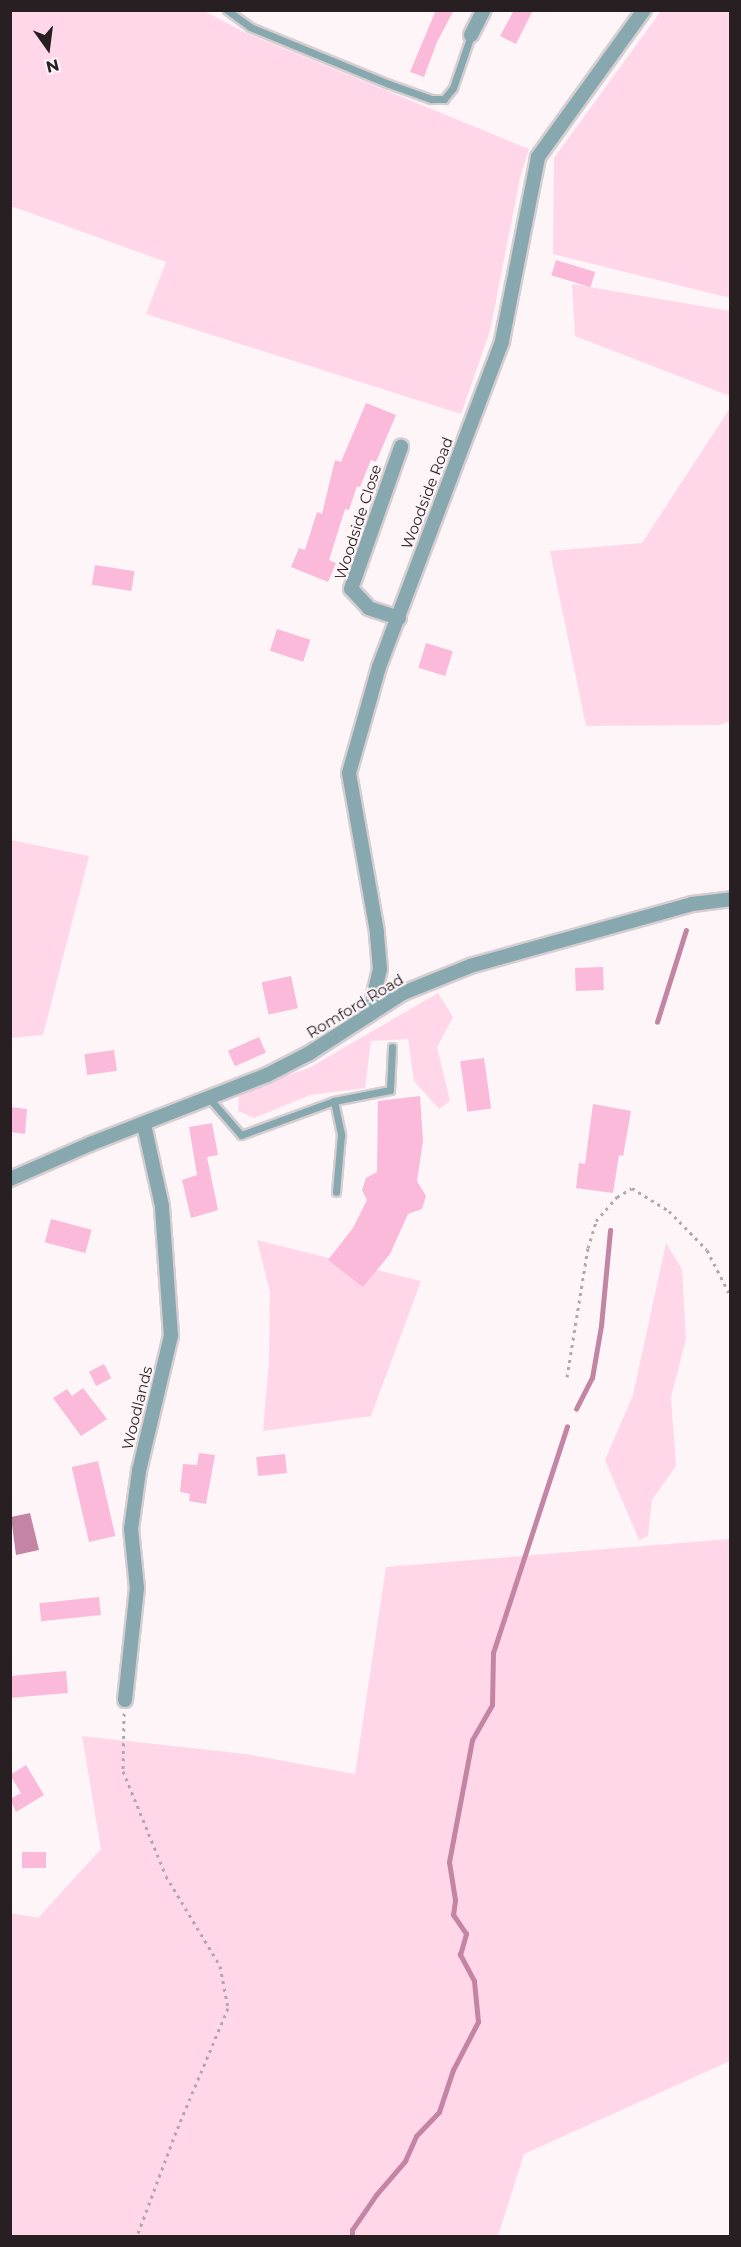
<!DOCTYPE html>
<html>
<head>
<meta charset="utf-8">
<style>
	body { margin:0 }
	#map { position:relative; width:741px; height:2247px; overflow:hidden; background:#fdf5f8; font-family:Montserrat,sans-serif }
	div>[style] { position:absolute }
	.green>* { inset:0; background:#ffd7e9 }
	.water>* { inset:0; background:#c385a3 }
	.stream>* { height:4.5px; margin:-2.25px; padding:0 2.25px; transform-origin:2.25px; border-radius:2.25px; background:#c385a3 }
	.building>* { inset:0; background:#fbbad9; transform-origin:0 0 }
	.path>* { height:3px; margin-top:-1.5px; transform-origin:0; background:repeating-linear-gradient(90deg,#b0a8ab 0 3px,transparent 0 7.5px) }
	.roads { filter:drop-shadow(2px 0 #d6ced1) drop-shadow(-2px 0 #d6ced1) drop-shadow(0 2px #d6ced1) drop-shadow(0 -2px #d6ced1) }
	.service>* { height:7px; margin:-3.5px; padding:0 3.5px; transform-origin:3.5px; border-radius:3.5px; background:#86a8ae }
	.minor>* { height:14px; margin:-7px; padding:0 7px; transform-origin:7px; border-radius:7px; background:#86a8ae }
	span { translate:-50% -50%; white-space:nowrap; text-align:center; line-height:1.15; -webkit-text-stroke:4.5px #fdf5f8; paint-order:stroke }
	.street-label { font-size:15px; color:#271f22 }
	.frame { position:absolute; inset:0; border:12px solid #271f22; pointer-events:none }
	.north { position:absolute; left:18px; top:18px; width:60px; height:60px; -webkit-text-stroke:4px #fdf5f8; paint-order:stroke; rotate:166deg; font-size:16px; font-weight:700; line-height:24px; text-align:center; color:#271f22 }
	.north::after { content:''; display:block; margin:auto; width:21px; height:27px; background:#271f22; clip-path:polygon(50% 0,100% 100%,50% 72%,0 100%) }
</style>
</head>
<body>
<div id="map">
	<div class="green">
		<div style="clip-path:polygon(10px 11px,204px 11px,246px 33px,529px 149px,520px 178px,490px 331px,461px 414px,146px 314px,166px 262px,11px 206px)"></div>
		<div style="clip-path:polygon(661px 11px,730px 11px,730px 298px,553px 254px,554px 158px)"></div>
		<div style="clip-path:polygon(572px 284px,730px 311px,730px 396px,575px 336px)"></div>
		<div style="clip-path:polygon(730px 408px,730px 721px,720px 725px,586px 726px,550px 551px,642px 543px)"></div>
		<div style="clip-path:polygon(11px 840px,89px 856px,43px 1035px,11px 1038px)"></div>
		<div style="clip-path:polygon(438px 993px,453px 1017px,437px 1047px,450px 1101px,439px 1109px,414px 1081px,408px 1039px,371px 1041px,365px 1088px,310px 1095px,254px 1118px,238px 1111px,239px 1092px,309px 1068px)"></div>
		<div style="clip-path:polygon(257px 1240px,421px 1281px,371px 1416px,263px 1431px,269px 1361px,270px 1292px)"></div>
		<div style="clip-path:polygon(666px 1243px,682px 1269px,686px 1339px,671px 1397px,676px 1466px,652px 1500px,648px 1536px,639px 1540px,605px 1460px,633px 1395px)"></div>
		<div style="clip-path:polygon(730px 1539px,730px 2061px,524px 2154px,498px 2236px,11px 2236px,11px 1913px,38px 1918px,101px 1849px,82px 1736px,246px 1754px,355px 1774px,386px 1567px)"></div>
	</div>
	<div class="water">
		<div style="clip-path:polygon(30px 1513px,39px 1550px,16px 1555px,11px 1517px)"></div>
	</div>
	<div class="stream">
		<div style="left:657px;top:1022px;width:96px;rotate:-72.5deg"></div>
		<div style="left:576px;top:1409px;width:35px;rotate:-63deg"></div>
		<div style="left:592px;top:1378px;width:53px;rotate:-80.2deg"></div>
		<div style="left:601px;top:1326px;width:96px;rotate:-84.6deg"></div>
		<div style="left:352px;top:2236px;width:6px;rotate:-90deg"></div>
		<div style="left:352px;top:2230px;width:42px;rotate:-55.6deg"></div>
		<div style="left:376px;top:2195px;width:45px;rotate:-49.5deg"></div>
		<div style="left:405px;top:2161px;width:27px;rotate:-66deg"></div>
		<div style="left:416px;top:2136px;width:33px;rotate:-46deg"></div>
		<div style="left:439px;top:2112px;width:44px;rotate:-71.6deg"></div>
		<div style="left:453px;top:2070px;width:54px;rotate:-62.5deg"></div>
		<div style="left:478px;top:2022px;width:41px;rotate:-95.6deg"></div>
		<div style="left:474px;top:1981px;width:30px;rotate:-118deg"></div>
		<div style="left:460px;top:1955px;width:22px;rotate:-74deg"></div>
		<div style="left:466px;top:1934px;width:23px;rotate:-124deg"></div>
		<div style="left:453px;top:1915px;width:15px;rotate:-82deg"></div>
		<div style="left:455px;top:1900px;width:38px;rotate:-99deg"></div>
		<div style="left:449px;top:1862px;width:124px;rotate:-79.3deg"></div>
		<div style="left:472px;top:1740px;width:40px;rotate:-60.3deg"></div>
		<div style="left:492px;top:1705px;width:52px;rotate:-88.9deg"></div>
		<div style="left:493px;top:1653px;width:238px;rotate:-71.9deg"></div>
	</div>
	<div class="building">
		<div style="clip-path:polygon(436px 10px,454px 10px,437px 42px,424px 77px,410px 72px)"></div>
		<div style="clip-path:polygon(514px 10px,533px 10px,516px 44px,500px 36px)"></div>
		<div style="left:556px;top:260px;width:41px;height:16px;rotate:17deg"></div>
		<div style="clip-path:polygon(366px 403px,396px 415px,376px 462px,371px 460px,360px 487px,357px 486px,349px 510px,345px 509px,329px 560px,336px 563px,328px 582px,291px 567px,299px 548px,305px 550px,317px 512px,322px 514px,335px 460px,341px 462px)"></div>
		<div style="left:95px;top:565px;width:40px;height:20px;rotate:9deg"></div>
		<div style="left:277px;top:629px;width:35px;height:23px;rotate:18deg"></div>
		<div style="left:426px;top:643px;width:28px;height:26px;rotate:17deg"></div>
		<div style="left:603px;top:967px;width:23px;height:28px;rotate:88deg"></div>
		<div style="left:291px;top:976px;width:33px;height:30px;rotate:78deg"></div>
		<div style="left:259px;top:1037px;width:17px;height:34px;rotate:66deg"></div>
		<div style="left:114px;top:1050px;width:21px;height:30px;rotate:82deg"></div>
		<div style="left:484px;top:1058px;width:51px;height:24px;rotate:82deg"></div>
		<div style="clip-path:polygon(420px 1096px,423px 1141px,417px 1181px,426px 1196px,422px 1209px,408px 1214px,390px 1254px,363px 1287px,328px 1260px,353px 1228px,367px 1200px,362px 1190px,366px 1178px,377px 1172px,378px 1101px)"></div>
		<div style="clip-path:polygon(593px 1104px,631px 1111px,623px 1156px,619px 1155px,613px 1193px,576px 1188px,579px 1163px,585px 1164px)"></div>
		<div style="clip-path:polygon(10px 1107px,27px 1109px,25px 1134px,10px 1132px)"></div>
		<div style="clip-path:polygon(212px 1123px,218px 1155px,207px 1157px,218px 1210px,191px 1218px,182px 1180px,197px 1175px,189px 1127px)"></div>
		<div style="left:51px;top:1219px;width:42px;height:24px;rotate:15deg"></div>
		<div style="left:104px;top:1364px;width:16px;height:17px;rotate:63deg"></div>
		<div style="clip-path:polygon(83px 1388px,107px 1419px,81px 1436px,53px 1398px,67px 1389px,72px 1396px)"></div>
		<div style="clip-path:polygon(199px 1453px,215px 1455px,206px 1504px,189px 1501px,190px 1494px,180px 1492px,183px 1464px,197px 1465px)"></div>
		<div style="left:285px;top:1454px;width:19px;height:29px;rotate:84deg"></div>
		<div style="left:98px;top:1461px;width:77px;height:27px;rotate:77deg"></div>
		<div style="left:99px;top:1597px;width:18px;height:60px;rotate:84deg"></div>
		<div style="left:66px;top:1671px;width:22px;height:56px;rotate:85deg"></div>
		<div style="clip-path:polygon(26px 1765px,44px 1795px,16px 1812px,10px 1799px,21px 1793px,10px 1775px)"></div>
		<div style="left:22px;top:1852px;width:24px;height:16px"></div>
	</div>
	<div class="path">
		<div style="left:567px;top:1377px;width:131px;rotate:-80.8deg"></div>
		<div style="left:588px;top:1248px;width:28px;rotate:-73deg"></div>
		<div style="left:596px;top:1221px;width:32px;rotate:-49deg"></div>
		<div style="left:617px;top:1197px;width:17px;rotate:-31deg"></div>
		<div style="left:632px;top:1188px;width:44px;rotate:31.9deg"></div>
		<div style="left:669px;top:1211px;width:54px;rotate:45.7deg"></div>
		<div style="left:707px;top:1250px;width:51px;rotate:62.9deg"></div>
		<div style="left:124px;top:1713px;width:58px;rotate:91deg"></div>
		<div style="left:123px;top:1771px;width:113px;rotate:67.7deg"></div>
		<div style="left:166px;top:1876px;width:105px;rotate:59deg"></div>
		<div style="left:220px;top:1966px;width:43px;rotate:79.2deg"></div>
		<div style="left:228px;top:2008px;width:134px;rotate:112.8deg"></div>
		<div style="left:176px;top:2132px;width:111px;rotate:110.6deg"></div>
	</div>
	<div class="roads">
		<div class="service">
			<div style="left:227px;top:10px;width:29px;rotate:36deg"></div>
			<div style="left:250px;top:27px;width:150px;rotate:22.3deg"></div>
			<div style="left:389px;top:84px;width:45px;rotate:19.7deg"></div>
			<div style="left:431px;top:99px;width:13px"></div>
			<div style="left:444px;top:99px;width:14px;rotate:-51deg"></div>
			<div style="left:453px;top:88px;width:56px;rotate:-71.2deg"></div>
			<div style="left:209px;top:1098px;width:49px;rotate:49.1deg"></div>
			<div style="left:241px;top:1135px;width:99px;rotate:-20.1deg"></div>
			<div style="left:334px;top:1101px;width:35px;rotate:78deg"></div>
			<div style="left:341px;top:1135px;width:57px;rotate:95deg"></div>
			<div style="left:334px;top:1101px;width:57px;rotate:-11.1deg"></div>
			<div style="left:390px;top:1090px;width:43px;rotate:-87.3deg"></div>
		</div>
		<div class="minor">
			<div style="left:471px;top:35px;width:28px;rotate:-63deg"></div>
			<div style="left:399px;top:618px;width:32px;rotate:-162deg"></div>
			<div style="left:369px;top:608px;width:26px;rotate:-133deg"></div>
			<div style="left:351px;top:589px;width:151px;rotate:-70.6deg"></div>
			<div style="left:369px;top:1015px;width:47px;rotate:-76.6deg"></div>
			<div style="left:380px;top:969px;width:37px;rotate:-95deg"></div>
			<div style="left:377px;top:932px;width:161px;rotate:-100deg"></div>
			<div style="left:349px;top:773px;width:110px;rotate:-74.2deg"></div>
			<div style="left:379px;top:667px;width:348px;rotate:-69.3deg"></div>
			<div style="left:502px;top:341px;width:187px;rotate:-78.9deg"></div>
			<div style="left:538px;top:157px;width:181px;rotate:-54.2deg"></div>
			<div style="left:10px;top:1179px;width:87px;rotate:-23.6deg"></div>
			<div style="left:90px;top:1144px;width:190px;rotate:-21.3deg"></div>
			<div style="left:267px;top:1075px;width:46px;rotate:-27.1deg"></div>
			<div style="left:308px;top:1054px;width:113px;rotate:-32.7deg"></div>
			<div style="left:403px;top:993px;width:72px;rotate:-21.9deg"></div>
			<div style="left:470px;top:966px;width:230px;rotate:-15.6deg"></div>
			<div style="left:692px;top:904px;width:38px;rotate:-7deg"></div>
			<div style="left:125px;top:1700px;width:113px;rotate:-83.9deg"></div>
			<div style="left:137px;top:1588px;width:59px;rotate:-95.8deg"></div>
			<div style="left:131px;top:1529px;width:59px;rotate:-82.1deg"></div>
			<div style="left:139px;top:1471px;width:139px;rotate:-76.7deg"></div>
			<div style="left:171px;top:1336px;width:130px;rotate:-94deg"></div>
			<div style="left:162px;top:1206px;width:83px;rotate:-102.5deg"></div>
		</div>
	</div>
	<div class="street-label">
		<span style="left:427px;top:493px;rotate:-69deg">Woodside Road</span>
		<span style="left:358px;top:522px;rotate:-72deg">Woodside Close</span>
		<span style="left:355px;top:1006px;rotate:-31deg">Romford Road</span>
		<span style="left:137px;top:1408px;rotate:-76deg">Woodlands</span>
	</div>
	<div class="frame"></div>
	<div class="north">N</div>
</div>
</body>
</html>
